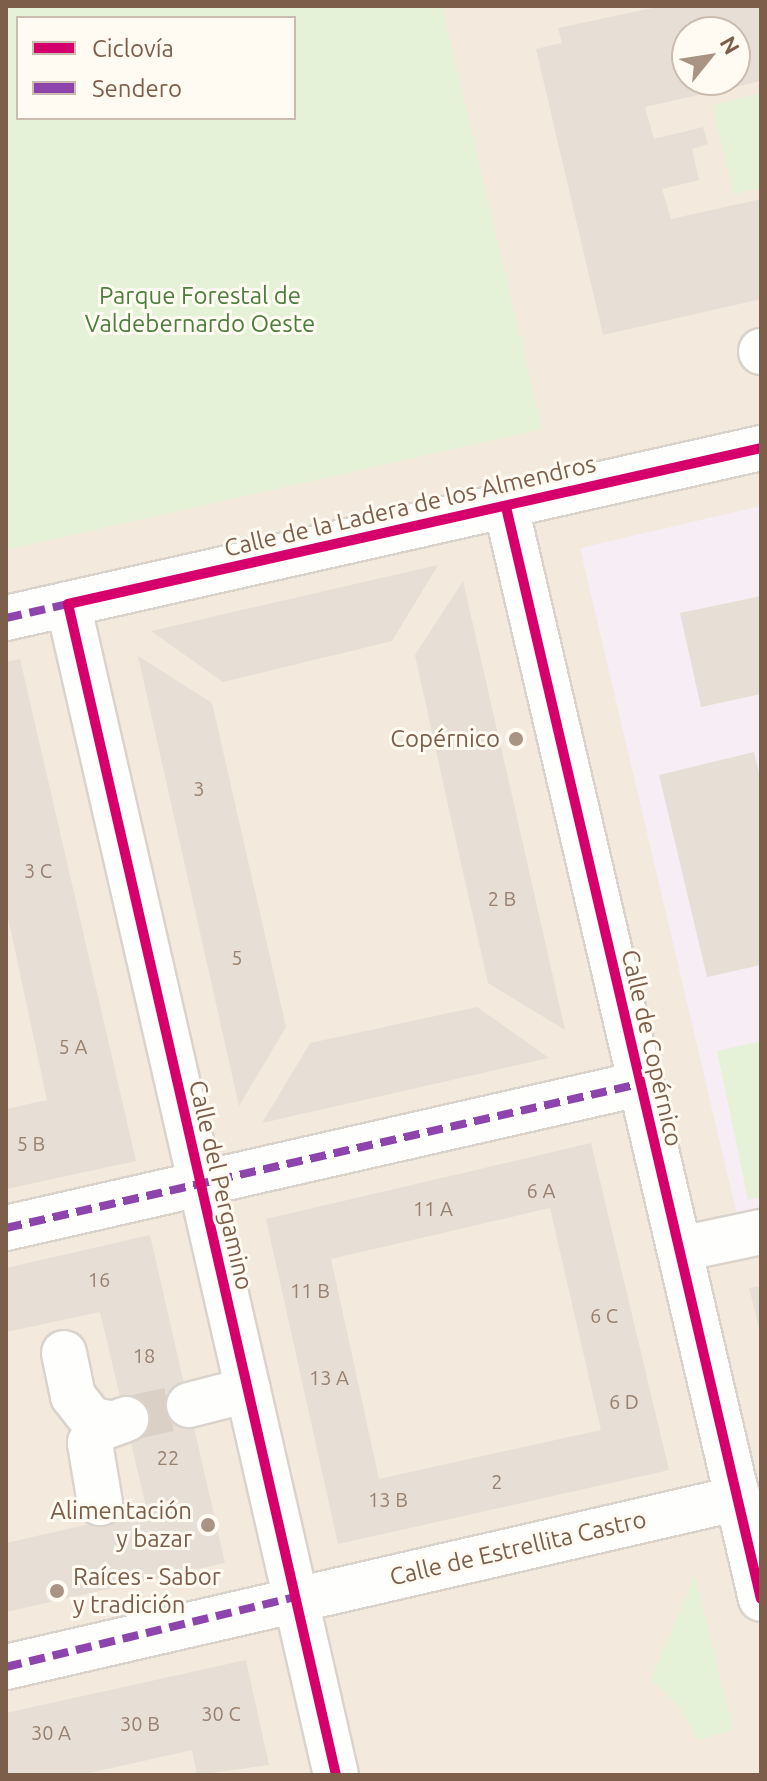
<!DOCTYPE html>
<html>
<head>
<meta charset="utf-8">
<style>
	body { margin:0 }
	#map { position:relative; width:767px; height:1781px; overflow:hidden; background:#faf6ee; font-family:Ubuntu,sans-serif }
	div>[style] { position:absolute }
	.residential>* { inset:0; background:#f3e9dc }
	.education>* { inset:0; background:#f7edf5 }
	.green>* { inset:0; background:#e6f2d8 }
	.building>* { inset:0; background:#e7ded5 }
	.minor-tunnel>* { height:44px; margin-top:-22px; transform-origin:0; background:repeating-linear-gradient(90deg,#dbd0c5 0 44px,transparent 0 66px) }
	.roads { filter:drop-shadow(2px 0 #dad3cc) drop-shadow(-2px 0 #dad3cc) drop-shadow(0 2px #dad3cc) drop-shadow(0 -2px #dad3cc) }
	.minor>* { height:44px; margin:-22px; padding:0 22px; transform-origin:22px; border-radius:22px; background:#fefefc }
	.quiet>* { height:8px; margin-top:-4px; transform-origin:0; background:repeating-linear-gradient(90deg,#8e44ad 0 16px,transparent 0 24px) }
	.cycleway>* { height:10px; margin:-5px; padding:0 5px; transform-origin:5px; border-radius:5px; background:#d6006c }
	.dots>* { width:22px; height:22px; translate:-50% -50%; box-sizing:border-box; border:4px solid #fffbf3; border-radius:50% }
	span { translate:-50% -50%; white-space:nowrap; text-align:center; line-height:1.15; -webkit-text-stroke:6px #fffbf3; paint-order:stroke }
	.number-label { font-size:20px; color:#99806f }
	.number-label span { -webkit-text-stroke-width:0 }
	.park-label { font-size:24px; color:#4e7e3d }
	.street-label { font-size:24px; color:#7d5e4a }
	.poi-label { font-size:24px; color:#7d5e4a }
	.right { translate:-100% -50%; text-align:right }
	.left { translate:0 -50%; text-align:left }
	.frame { position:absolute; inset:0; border:8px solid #7d5e4a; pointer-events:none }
	.legend { position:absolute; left:16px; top:16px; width:280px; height:104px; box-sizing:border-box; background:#fffbf3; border:2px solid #cbbcaf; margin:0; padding:10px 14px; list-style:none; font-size:24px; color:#7d5e4a }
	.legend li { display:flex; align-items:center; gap:16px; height:40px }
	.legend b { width:40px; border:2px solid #cbbcaf }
	.north { position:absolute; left:671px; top:16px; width:80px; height:80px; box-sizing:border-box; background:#fffbf3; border:2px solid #cbbcaf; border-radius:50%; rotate:60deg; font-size:22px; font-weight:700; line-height:32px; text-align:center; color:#7d5e4a }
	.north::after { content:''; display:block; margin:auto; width:28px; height:36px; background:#a99383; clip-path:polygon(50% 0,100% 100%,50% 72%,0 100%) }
</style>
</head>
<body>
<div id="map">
	<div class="residential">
		<div style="clip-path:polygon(evenodd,6px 6px,761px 6px,761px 1775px,6px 1775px,6px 6px,18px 18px,294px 18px,294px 118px,18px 118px,18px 18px,6px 6px,687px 32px,735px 32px,735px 80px,687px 80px,687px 32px)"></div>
	</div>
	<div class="education">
		<div style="clip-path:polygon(761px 506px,761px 1210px,737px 1215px,580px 548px)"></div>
	</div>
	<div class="green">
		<div style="clip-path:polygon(evenodd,6px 6px,442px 6px,542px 429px,6px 550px,6px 6px,294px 18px,294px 118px,18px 118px,18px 18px,294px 18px)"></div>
		<div style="clip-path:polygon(761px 93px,761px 188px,734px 194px,712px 105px)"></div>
		<div style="clip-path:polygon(761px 1041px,761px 1197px,748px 1200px,717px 1051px)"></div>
		<div style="clip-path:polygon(695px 1575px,733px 1730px,698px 1740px,679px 1706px,651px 1679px)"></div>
	</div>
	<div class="building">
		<div style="clip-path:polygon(evenodd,662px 6px,761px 6px,761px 81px,645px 107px,654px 139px,703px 127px,708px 144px,692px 149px,699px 180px,662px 189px,671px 219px,761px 199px,761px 299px,603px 335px,536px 49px,562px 43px,558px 28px,662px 6px,687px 32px,735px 32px,735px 80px,687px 80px,687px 32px)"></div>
		<div style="clip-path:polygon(438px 565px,392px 641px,223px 682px,151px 631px)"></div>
		<div style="clip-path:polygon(463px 581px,513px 800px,565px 1030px,488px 983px,450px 814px,415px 655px)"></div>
		<div style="clip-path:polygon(761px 596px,761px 694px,701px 707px,680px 613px)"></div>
		<div style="clip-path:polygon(138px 656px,212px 703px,286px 1027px,239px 1106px)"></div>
		<div style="clip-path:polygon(20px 659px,136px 1161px,6px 1189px,6px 1109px,47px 1100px,6px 908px,6px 662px)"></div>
		<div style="clip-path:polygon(754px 752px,761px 781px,761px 965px,707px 977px,659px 775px)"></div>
		<div style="clip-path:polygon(477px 1007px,549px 1058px,262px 1123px,310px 1043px)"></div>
		<div style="clip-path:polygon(evenodd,591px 1143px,669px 1470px,338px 1544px,266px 1219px,591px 1143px,550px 1208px,601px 1430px,379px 1479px,331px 1259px,550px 1208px)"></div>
		<div style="clip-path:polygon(150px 1235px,225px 1563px,6px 1612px,6px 1543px,147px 1511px,100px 1312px,6px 1332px,6px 1268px)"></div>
		<div style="clip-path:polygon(761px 1286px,761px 1332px,760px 1332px,749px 1288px)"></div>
		<div style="clip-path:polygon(246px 1660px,269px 1765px,197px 1775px,192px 1750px,81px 1775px,6px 1775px,6px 1713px)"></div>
	</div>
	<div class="minor-tunnel">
		<div style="left:126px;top:1419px;width:65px;rotate:-12.5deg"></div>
	</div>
	<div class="roads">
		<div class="minor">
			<div style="left:761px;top:351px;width:1px;rotate:90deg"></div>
			<div style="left:506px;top:507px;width:1121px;rotate:76.86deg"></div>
			<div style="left:68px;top:604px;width:1201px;rotate:77.11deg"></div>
			<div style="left:6px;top:618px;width:774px;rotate:-12.69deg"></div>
			<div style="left:6px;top:1228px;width:649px;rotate:-12.82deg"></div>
			<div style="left:681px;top:1249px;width:82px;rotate:-12deg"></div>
			<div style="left:64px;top:1353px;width:44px;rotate:78.2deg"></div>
			<div style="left:73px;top:1396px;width:31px;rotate:52deg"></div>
			<div style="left:92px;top:1420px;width:17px;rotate:10deg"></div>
			<div style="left:189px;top:1405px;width:61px;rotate:-14.3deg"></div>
			<div style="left:100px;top:1503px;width:61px;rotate:-99.5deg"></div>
			<div style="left:90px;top:1443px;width:17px;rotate:-57deg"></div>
			<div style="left:99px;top:1429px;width:29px;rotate:-20deg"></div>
			<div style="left:6px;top:1667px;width:752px;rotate:-12.98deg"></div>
		</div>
	</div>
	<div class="quiet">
		<div style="left:6px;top:618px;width:64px;rotate:-12.7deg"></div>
		<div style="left:6px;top:1228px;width:649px;rotate:-12.82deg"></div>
		<div style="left:6px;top:1667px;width:298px;rotate:-13.6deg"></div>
	</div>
	<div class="cycleway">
		<div style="left:506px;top:507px;width:1121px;rotate:76.86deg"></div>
		<div style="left:336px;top:1775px;width:1201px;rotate:-102.89deg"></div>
		<div style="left:68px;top:604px;width:710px;rotate:-12.69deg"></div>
	</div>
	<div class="dots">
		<div style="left:516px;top:739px;background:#a99383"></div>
		<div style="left:208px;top:1525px;background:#a99383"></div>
		<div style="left:57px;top:1591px;background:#a99383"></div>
	</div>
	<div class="number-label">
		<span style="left:199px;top:788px">3</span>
		<span style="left:38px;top:870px">3 C</span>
		<span style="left:502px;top:898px">2 B</span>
		<span style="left:237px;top:957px">5</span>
		<span style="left:73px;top:1046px">5 A</span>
		<span style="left:31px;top:1143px">5 B</span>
		<span style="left:541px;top:1190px">6 A</span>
		<span style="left:433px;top:1208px">11 A</span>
		<span style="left:99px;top:1279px">16</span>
		<span style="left:310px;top:1290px">11 B</span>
		<span style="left:604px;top:1315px">6 C</span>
		<span style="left:144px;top:1355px">18</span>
		<span style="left:329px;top:1377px">13 A</span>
		<span style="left:624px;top:1401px">6 D</span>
		<span style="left:168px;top:1457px">22</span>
		<span style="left:497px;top:1481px">2</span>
		<span style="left:388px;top:1499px">13 B</span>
		<span style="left:221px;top:1713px">30 C</span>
		<span style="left:140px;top:1723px">30 B</span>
		<span style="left:51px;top:1732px">30 A</span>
	</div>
	<div class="park-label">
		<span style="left:200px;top:310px">Parque Forestal de<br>Valdebernardo Oeste</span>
	</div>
	<div class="street-label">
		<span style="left:410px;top:506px;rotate:-13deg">Calle de la Ladera de los Almendros</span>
		<span style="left:652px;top:1048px;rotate:77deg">Calle de Copérnico</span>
		<span style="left:221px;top:1185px;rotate:77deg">Calle del Pergamino</span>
		<span style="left:518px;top:1548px;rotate:-13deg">Calle de Estrellita Castro</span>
	</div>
	<div class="poi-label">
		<span class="right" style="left:500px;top:739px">Copérnico</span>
		<span class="right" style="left:192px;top:1525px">Alimentación<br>y bazar</span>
		<span class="left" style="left:73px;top:1591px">Raíces - Sabor<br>y tradición</span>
	</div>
	<div class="frame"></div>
	<ul class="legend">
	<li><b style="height:10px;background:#d6006c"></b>Ciclovía</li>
	<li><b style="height:10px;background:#8e44ad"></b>Sendero</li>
	</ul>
	<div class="north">N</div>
</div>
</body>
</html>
